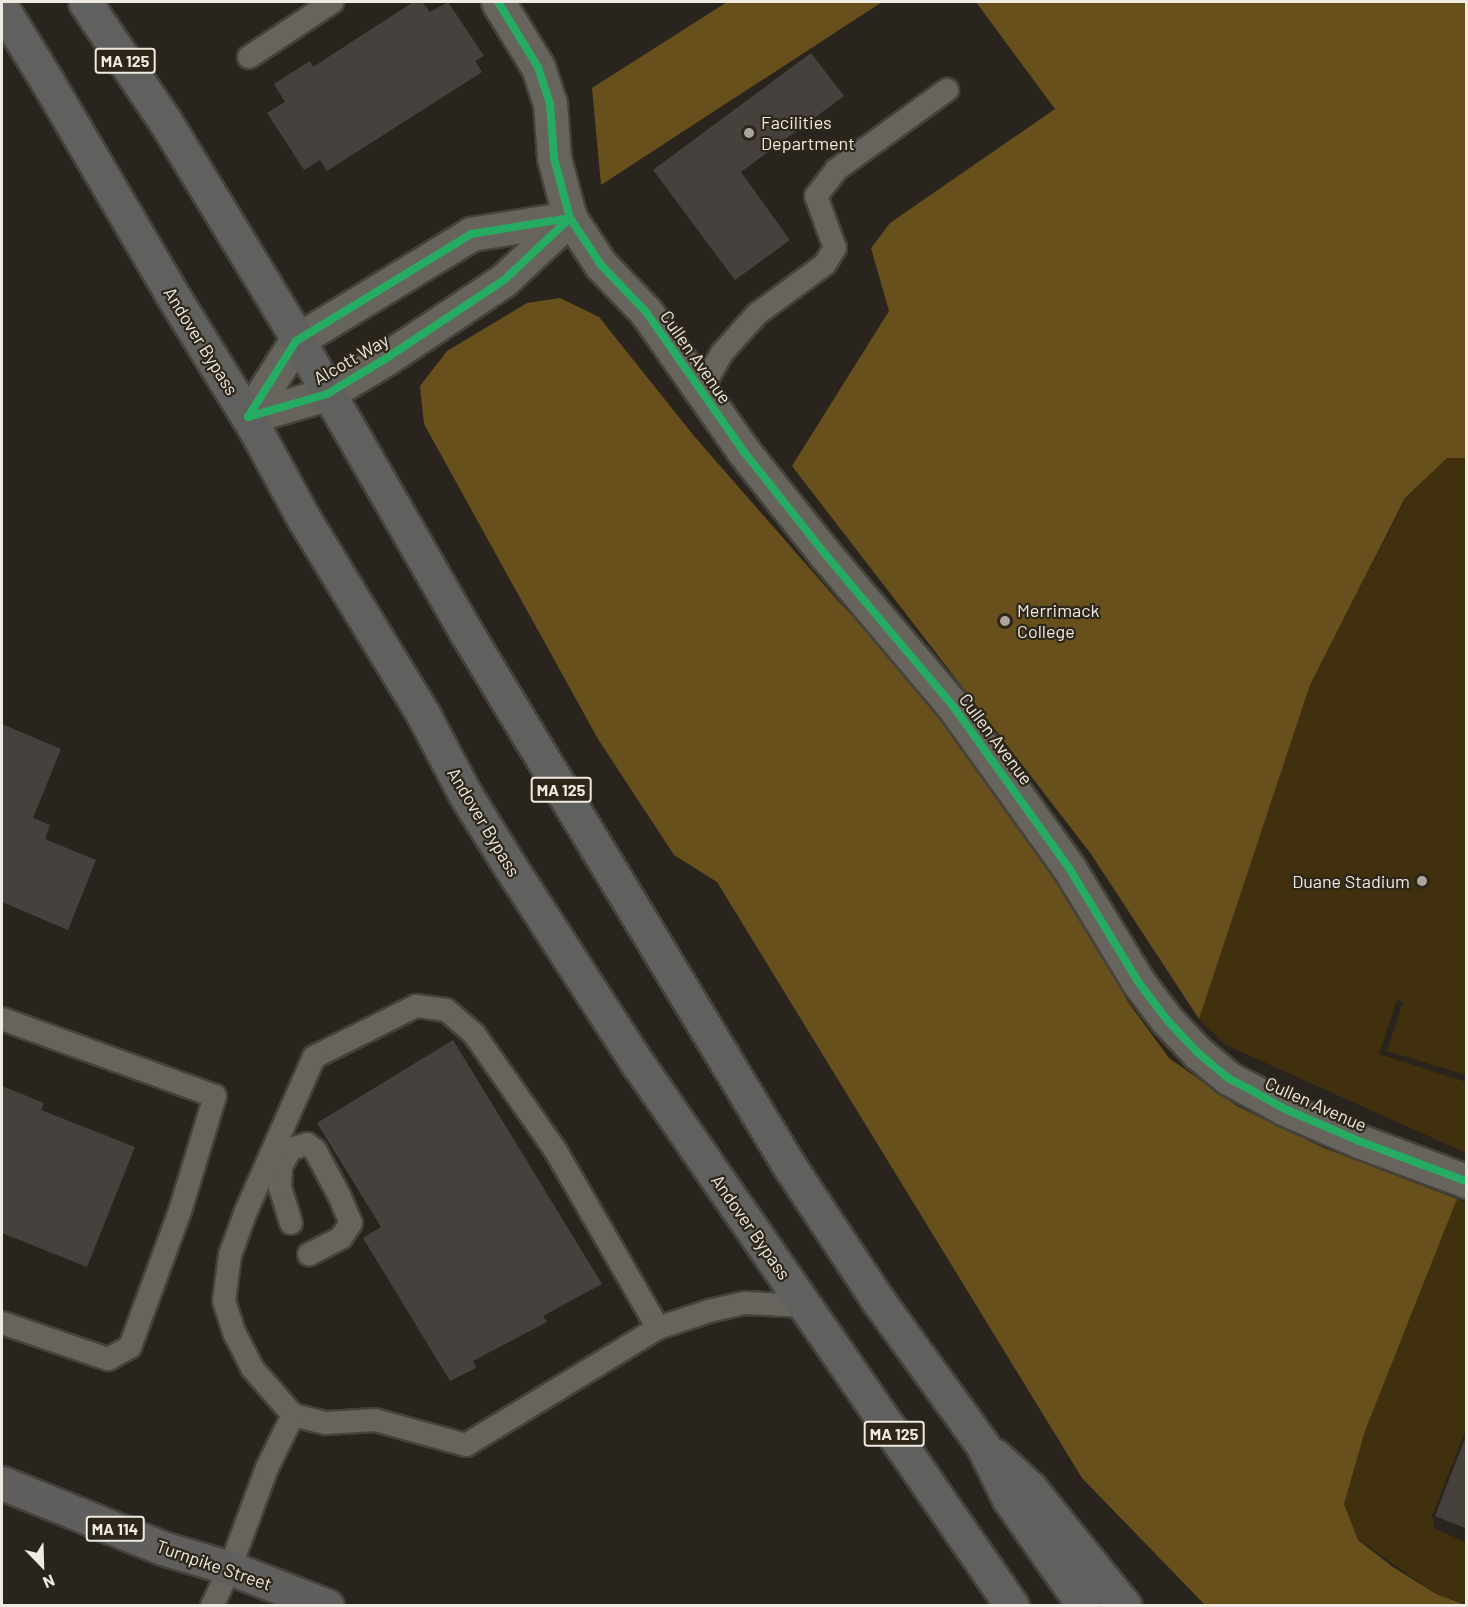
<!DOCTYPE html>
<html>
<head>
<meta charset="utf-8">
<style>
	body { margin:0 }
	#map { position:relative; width:1468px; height:1607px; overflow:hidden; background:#29251e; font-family:Barlow,sans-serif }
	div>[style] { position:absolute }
	.green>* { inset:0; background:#40300d }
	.forest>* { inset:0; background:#68501c }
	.building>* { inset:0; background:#46413d }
	.roads { filter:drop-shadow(2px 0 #45423c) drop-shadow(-2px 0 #45423c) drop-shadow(0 2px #45423c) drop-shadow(0 -2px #45423c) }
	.service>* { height:22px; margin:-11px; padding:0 11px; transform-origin:11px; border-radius:11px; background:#67645e }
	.minor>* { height:33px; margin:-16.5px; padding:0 16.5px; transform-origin:16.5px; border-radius:16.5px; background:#67645e }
	.primary>* { height:33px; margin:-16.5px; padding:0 16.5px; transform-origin:16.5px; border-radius:16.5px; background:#60605e }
	.trunk>* { height:33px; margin:-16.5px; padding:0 16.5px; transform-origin:16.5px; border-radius:16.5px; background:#605f5e }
	.cycleway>* { height:8px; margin:-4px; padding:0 4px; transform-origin:4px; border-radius:4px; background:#26ab63 }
	.dots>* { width:16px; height:16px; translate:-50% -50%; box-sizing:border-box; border:3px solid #2d2619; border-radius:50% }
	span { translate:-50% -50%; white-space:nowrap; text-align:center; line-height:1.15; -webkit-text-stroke:4.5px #2d2619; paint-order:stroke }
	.shield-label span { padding:2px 4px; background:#2d2619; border:2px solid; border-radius:4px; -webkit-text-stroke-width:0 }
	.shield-label { font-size:16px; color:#efebe2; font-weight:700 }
	.poi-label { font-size:18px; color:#efebe2 }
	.left { translate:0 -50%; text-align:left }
	.right { translate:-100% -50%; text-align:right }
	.street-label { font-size:18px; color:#efebe2 }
	.frame { position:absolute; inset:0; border:3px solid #efebe2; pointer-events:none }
	.north { position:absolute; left:12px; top:1535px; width:60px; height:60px; -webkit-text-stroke:4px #2d2619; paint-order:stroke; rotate:157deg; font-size:16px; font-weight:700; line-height:24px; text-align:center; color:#efebe2 }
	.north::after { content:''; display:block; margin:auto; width:21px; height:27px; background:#efebe2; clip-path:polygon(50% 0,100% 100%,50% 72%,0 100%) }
</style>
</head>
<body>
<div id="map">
	<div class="green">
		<div style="clip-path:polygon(1447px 457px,1466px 458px,1466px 1075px,1387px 1051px,1403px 1002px,1397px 1000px,1379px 1054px,1466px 1082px,1466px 1153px,1226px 1045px,1199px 1019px,1310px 685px,1406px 498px)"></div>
		<div style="clip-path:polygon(1457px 1199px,1466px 1202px,1466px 1429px,1432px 1516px,1435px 1529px,1466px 1542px,1466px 1604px,1436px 1594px,1358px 1539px,1344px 1504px,1365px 1431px)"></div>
	</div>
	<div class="forest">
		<div style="clip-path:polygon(727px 2px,882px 2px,601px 185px,592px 88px)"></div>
		<div style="clip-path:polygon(976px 2px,1466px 2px,1466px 458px,1447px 458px,1405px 498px,1310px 685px,1199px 1019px,1091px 854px,792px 466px,889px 311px,871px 248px,890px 223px,1055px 109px)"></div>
		<div style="clip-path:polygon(560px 298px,599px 317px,694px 436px,839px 602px,924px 690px,1073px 898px,1128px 1002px,1169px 1058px,1237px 1106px,1324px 1148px,1457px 1199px,1365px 1431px,1344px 1504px,1358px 1540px,1393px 1567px,1436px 1594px,1466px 1605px,1205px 1605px,1082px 1478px,717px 882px,674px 855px,598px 739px,424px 424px,420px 386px,447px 351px,527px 303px)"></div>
	</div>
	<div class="building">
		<div style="clip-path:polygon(413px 2px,422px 2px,430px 12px,448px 2px,484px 56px,475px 61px,482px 72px,327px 171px,320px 160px,304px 170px,267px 113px,285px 102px,274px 84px,310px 61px,313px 67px)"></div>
		<div style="clip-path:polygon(811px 53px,844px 96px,741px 172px,790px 240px,735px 280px,653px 170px)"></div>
		<div style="clip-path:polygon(2px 724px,61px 749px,33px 818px,50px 825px,45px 839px,96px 860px,68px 930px,2px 902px)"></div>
		<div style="clip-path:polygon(453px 1040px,602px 1284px,543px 1316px,547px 1322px,473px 1361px,476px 1368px,450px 1381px,363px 1238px,381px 1227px,317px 1123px)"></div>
		<div style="clip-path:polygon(2px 1086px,44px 1103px,41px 1110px,135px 1147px,87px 1267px,2px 1233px)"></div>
		<div style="clip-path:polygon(1464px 1441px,1467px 1441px,1467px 1529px,1435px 1516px)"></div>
	</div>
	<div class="roads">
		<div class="service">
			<div style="left:249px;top:57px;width:100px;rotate:-33.5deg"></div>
			<div style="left:702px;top:388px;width:40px;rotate:-60.3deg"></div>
			<div style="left:722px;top:353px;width:52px;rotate:-48.1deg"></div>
			<div style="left:757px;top:314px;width:84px;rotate:-36.3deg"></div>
			<div style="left:825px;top:264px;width:19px;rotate:-58deg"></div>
			<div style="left:835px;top:248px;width:55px;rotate:-110.1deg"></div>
			<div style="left:816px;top:196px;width:33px;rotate:-52deg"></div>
			<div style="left:836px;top:170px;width:137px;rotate:-35.8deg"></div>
			<div style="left:2px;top:1019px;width:226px;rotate:19.9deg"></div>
			<div style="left:215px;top:1096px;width:120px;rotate:106.9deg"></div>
			<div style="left:180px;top:1211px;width:145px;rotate:110.2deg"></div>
			<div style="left:130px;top:1347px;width:25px;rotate:151deg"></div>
			<div style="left:108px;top:1359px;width:112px;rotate:-161.2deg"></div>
			<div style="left:291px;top:1223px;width:37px;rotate:-107deg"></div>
			<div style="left:280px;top:1188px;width:22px;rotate:-87deg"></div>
			<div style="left:281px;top:1166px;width:20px;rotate:-60deg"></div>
			<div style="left:291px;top:1149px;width:17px;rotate:-17deg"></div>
			<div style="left:307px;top:1144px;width:10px;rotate:37deg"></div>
			<div style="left:315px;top:1150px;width:51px;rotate:61.9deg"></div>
			<div style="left:339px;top:1195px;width:30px;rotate:67deg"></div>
			<div style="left:351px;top:1223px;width:18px;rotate:124deg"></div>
			<div style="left:341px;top:1238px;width:36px;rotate:153deg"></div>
			<div style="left:658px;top:1328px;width:204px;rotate:-120deg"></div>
			<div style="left:556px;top:1151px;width:143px;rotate:-125deg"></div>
			<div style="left:474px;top:1034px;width:37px;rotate:-139deg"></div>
			<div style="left:446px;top:1010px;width:30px;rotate:-172deg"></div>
			<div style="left:416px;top:1006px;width:114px;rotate:153.4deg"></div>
			<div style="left:314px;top:1057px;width:168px;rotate:113.8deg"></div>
			<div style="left:246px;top:1211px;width:47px;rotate:110deg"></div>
			<div style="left:230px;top:1255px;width:46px;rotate:97.4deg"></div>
			<div style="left:224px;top:1301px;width:35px;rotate:72deg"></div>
			<div style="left:235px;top:1334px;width:38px;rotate:63deg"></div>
			<div style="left:252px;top:1368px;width:62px;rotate:48.9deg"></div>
			<div style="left:293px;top:1415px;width:34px;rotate:14deg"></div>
			<div style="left:326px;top:1423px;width:49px;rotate:-3.5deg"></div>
			<div style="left:375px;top:1420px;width:94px;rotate:15.4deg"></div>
			<div style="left:466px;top:1445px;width:225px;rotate:-31.4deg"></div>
			<div style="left:658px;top:1328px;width:54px;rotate:-18.4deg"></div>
			<div style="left:709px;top:1311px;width:37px;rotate:-13deg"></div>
			<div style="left:745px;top:1303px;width:61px;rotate:2.8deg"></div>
			<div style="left:212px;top:1606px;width:42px;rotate:-64.7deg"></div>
			<div style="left:230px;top:1568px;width:107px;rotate:-69.7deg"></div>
			<div style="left:267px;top:1468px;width:59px;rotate:-63.9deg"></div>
		</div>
		<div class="minor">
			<div style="left:498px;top:2px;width:76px;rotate:58.4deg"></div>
			<div style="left:538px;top:67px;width:38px;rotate:72deg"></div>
			<div style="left:550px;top:103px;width:55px;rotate:85.8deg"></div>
			<div style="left:554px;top:158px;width:62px;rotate:75.1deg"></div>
			<div style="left:570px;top:218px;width:56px;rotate:56.6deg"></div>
			<div style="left:601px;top:265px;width:65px;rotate:46.2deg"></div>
			<div style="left:646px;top:312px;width:171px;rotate:55deg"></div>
			<div style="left:744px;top:452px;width:130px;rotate:51.5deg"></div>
			<div style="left:825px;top:554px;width:199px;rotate:49.9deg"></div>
			<div style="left:953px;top:706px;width:199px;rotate:54.4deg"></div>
			<div style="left:1069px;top:868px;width:135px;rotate:58.7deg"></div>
			<div style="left:1139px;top:983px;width:46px;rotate:52.9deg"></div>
			<div style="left:1167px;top:1020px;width:44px;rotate:46.8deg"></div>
			<div style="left:1197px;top:1052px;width:40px;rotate:40deg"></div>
			<div style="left:1228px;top:1078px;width:24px;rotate:28deg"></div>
			<div style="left:1249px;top:1089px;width:41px;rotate:29.1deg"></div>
			<div style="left:1285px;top:1109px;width:81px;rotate:23.4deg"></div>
			<div style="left:1359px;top:1141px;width:114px;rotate:20.5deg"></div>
			<div style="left:570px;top:218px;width:91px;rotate:136.8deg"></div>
			<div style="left:504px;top:280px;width:143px;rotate:146.4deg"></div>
			<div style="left:385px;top:359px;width:68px;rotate:148.9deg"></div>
			<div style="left:327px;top:394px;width:82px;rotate:163.8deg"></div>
			<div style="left:248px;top:417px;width:90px;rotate:-57.7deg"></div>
			<div style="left:296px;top:341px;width:205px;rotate:-31.4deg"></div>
			<div style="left:471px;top:234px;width:100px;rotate:-9.2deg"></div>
		</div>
		<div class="primary">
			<div style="left:85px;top:2px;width:143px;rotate:56.1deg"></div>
			<div style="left:165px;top:121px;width:240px;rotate:58.6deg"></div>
			<div style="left:290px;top:326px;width:353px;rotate:60.1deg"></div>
			<div style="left:466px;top:632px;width:625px;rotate:58.8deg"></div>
			<div style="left:790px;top:1167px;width:158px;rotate:56.6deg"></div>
			<div style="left:877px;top:1299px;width:179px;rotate:54.1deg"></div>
			<div style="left:982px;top:1444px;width:61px;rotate:63.9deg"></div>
			<div style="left:1009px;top:1499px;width:131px;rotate:55deg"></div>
			<div style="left:2px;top:8px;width:86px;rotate:58.3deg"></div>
			<div style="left:47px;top:81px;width:243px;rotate:59.6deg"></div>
			<div style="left:170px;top:291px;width:160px;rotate:58.3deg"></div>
			<div style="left:254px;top:427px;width:105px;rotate:61.5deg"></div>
			<div style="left:304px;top:519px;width:228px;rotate:58.6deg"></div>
			<div style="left:423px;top:714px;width:90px;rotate:62.3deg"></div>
			<div style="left:465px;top:794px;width:87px;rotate:58.1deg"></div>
			<div style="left:511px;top:868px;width:234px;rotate:57.1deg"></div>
			<div style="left:638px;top:1064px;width:659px;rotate:55.39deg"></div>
			<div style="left:994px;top:1455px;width:49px;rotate:42.5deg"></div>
			<div style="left:1030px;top:1488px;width:151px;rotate:51.2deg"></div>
		</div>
		<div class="trunk">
			<div style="left:2px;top:1483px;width:173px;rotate:22.1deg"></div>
			<div style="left:162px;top:1548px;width:71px;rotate:16.4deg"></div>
			<div style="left:230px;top:1568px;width:104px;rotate:21.4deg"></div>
		</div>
	</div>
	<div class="cycleway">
		<div style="left:498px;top:2px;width:76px;rotate:58.4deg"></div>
		<div style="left:538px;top:67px;width:38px;rotate:72deg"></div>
		<div style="left:550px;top:103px;width:55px;rotate:85.8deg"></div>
		<div style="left:554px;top:158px;width:62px;rotate:75.1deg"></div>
		<div style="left:570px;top:218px;width:56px;rotate:56.6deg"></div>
		<div style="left:601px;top:265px;width:65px;rotate:46.2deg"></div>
		<div style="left:646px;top:312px;width:171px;rotate:55deg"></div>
		<div style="left:744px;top:452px;width:130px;rotate:51.5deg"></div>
		<div style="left:825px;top:554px;width:199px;rotate:49.9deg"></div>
		<div style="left:953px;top:706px;width:199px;rotate:54.4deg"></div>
		<div style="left:1069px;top:868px;width:135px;rotate:58.7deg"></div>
		<div style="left:1139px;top:983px;width:46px;rotate:52.9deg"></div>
		<div style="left:1167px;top:1020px;width:44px;rotate:46.8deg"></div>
		<div style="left:1197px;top:1052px;width:40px;rotate:40deg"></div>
		<div style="left:1228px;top:1078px;width:24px;rotate:28deg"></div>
		<div style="left:1249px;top:1089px;width:41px;rotate:29.1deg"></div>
		<div style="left:1285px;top:1109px;width:81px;rotate:23.4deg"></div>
		<div style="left:1359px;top:1141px;width:114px;rotate:20.5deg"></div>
		<div style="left:570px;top:218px;width:91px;rotate:136.8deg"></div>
		<div style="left:504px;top:280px;width:143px;rotate:146.4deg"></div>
		<div style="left:385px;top:359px;width:68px;rotate:148.9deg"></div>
		<div style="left:327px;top:394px;width:82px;rotate:163.8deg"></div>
		<div style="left:248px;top:417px;width:90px;rotate:-57.7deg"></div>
		<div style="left:296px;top:341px;width:205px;rotate:-31.4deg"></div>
		<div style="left:471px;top:234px;width:100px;rotate:-9.2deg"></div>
	</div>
	<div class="dots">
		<div style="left:749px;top:133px;background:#aaa69d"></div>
		<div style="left:1005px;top:621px;background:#aaa69d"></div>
		<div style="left:1422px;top:881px;background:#aaa69d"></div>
	</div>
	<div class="shield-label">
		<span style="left:125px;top:61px">MA 125</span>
		<span style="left:561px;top:790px">MA 125</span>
		<span style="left:894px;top:1434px">MA 125</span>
		<span style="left:115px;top:1529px">MA 114</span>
	</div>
	<div class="poi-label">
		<span class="left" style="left:761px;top:133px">Facilities<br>Department</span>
		<span class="left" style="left:1017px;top:621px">Merrimack<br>College</span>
		<span class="right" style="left:1410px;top:881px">Duane Stadium</span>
	</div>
	<div class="street-label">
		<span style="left:201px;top:341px;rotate:58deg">Andover Bypass</span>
		<span style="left:696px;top:357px;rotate:55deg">Cullen Avenue</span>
		<span style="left:351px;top:359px;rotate:-30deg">Alcott Way</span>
		<span style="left:996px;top:739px;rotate:53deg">Cullen Avenue</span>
		<span style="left:484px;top:822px;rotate:59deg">Andover Bypass</span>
		<span style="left:1316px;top:1104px;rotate:24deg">Cullen Avenue</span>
		<span style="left:751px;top:1227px;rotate:55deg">Andover Bypass</span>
		<span style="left:214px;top:1565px;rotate:19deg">Turnpike Street</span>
	</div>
	<div class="frame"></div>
	<div class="north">N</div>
</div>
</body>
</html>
